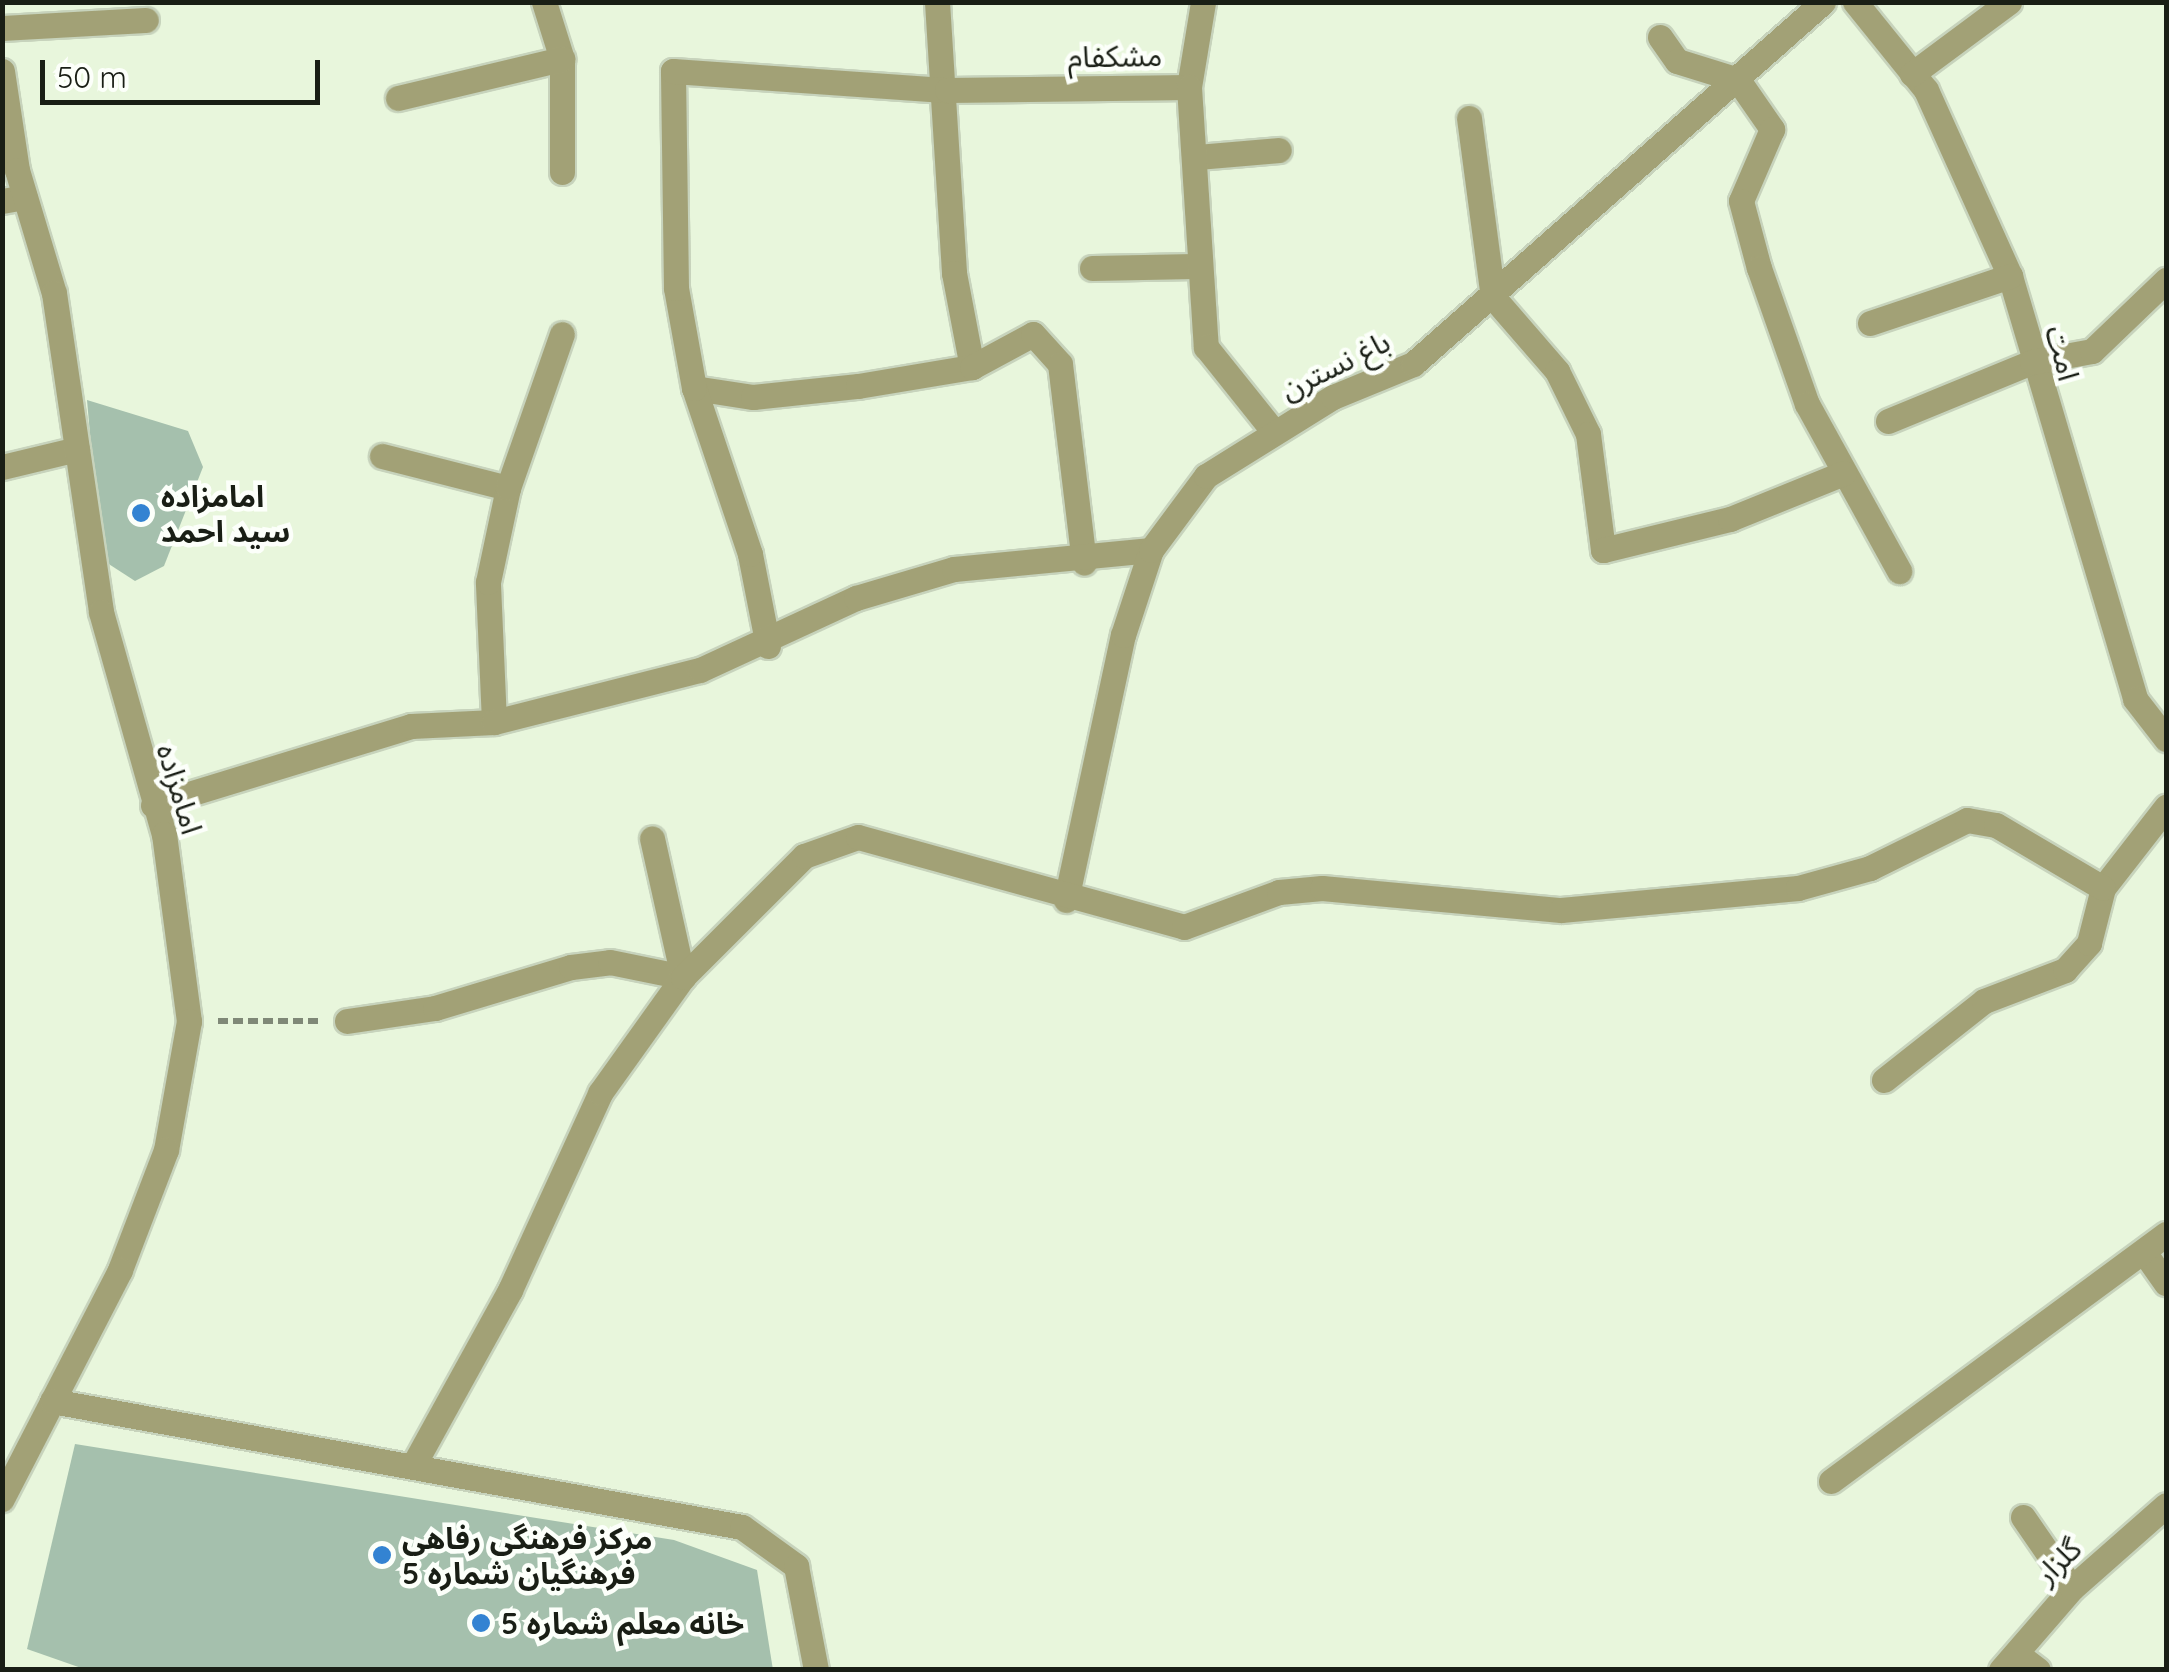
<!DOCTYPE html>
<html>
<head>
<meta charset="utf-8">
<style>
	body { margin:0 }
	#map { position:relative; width:2169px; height:1672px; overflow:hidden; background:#e8f6dc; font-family:Quicksand,"Noto Sans Arabic",sans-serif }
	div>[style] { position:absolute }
	.building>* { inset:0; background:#a5c0ad }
	.path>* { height:6px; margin-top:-3px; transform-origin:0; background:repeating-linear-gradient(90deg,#7f8877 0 10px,transparent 0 15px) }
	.roads { filter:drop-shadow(2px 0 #c7d3bc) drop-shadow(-2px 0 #c7d3bc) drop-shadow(0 2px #c7d3bc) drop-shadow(0 -2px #c7d3bc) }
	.minor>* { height:25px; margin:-12.5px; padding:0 12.5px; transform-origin:12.5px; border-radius:12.5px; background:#a2a176 }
	.tertiary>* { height:25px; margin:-12.5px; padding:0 12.5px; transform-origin:12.5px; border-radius:12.5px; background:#a2a176 }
	.dots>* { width:28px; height:28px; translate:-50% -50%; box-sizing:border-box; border:5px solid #fcfffa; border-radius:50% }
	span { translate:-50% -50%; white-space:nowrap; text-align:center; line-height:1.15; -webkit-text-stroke:9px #fcfffa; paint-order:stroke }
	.street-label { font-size:30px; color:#191e15 }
	.poi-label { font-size:30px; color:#191e15; font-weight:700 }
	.left { translate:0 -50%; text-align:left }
	.frame { position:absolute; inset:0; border:5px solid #191e15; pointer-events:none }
	.scale { position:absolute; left:40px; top:60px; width:280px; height:45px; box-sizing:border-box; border:5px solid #191e15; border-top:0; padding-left:12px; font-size:30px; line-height:35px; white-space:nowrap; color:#191e15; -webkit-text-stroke:8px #fcfffa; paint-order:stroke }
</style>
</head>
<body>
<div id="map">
	<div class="building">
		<div style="clip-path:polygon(87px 400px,188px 431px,203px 467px,164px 566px,135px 581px,101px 559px)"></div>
		<div style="clip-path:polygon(75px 1444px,674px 1540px,757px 1570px,773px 1670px,87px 1670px,27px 1649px)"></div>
	</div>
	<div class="path">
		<div style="left:218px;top:1021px;width:102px"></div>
	</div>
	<div class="roads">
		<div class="minor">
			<div style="left:544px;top:2px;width:60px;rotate:72.5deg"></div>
			<div style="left:562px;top:59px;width:113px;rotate:90deg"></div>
			<div style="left:937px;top:2px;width:272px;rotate:86.4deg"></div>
			<div style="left:954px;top:273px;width:96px;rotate:79.2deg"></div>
			<div style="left:1855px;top:2px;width:113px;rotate:51.1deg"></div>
			<div style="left:1926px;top:90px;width:204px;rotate:65.7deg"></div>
			<div style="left:2010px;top:276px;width:441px;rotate:73.5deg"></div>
			<div style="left:2135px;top:699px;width:51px;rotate:52.2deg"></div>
			<div style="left:2px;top:28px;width:144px;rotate:-3.2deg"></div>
			<div style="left:1660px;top:37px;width:29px;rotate:55deg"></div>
			<div style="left:1677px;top:61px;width:64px;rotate:17.3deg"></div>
			<div style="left:1738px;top:80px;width:60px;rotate:55.2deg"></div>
			<div style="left:1772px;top:129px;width:78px;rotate:113.3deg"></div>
			<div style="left:1741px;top:201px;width:69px;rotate:75deg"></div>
			<div style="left:1759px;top:268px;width:144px;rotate:70.6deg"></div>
			<div style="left:1807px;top:404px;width:191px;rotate:61.1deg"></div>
			<div style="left:1912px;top:74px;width:121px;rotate:-36.6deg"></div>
			<div style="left:1189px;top:87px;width:86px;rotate:-80.6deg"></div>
			<div style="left:398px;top:98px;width:169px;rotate:-13.4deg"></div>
			<div style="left:1469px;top:118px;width:181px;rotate:82.4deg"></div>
			<div style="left:1493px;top:297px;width:98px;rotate:49.1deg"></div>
			<div style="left:1557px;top:371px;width:70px;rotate:63.8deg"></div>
			<div style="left:1588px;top:434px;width:117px;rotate:82.6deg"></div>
			<div style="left:1603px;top:550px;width:131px;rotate:-13.7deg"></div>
			<div style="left:1730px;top:519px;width:123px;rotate:-22deg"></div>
			<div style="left:1198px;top:157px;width:81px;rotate:-4.9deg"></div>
			<div style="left:2px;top:201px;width:23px;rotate:-10deg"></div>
			<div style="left:1092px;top:268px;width:103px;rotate:-1.1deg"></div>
			<div style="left:1870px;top:323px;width:148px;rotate:-18.6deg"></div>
			<div style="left:694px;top:388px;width:60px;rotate:8.7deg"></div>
			<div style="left:753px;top:397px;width:106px;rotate:-6deg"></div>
			<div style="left:858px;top:386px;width:116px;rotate:-9.5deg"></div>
			<div style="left:972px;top:367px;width:69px;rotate:-28.4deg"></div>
			<div style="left:1033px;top:334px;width:40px;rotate:48deg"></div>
			<div style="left:1060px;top:364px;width:200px;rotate:83.1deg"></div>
			<div style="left:1888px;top:421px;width:156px;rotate:-22.3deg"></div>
			<div style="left:2032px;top:362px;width:61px;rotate:-10.4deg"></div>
			<div style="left:2092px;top:351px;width:103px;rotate:-43.8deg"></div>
			<div style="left:382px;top:456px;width:130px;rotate:14.3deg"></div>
			<div style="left:2px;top:467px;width:77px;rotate:-13.5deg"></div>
			<div style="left:768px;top:646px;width:94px;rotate:-101.1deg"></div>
			<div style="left:750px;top:554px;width:175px;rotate:-108.6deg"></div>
			<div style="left:694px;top:388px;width:102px;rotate:-100.2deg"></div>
			<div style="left:676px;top:288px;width:217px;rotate:-90.8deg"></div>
			<div style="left:673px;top:71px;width:275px;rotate:4deg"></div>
			<div style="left:947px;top:90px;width:242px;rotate:-0.7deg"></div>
			<div style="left:1189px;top:87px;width:261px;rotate:86.3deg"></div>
			<div style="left:1206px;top:347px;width:109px;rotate:51.3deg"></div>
			<div style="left:494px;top:722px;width:140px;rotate:-92.5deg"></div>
			<div style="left:488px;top:582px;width:96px;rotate:-78deg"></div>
			<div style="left:508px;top:488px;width:163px;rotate:-70.7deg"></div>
			<div style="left:153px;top:805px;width:270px;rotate:-17deg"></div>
			<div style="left:411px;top:726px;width:83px;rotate:-2.8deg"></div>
			<div style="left:494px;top:722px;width:212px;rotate:-14.2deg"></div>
			<div style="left:700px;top:670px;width:172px;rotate:-24.8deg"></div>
			<div style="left:856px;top:598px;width:102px;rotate:-16.5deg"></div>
			<div style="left:954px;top:569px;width:198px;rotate:-5.5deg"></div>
			<div style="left:1066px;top:900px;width:271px;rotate:-77.9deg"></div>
			<div style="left:1123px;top:635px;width:89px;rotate:-71.8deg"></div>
			<div style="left:1151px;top:550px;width:92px;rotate:-53.4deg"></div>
			<div style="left:1206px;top:476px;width:150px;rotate:-31.9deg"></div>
			<div style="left:1333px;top:397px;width:87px;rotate:-22.4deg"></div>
			<div style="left:1413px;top:364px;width:547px;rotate:-41.44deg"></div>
			<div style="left:347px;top:1021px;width:89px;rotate:-8.4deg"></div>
			<div style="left:435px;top:1008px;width:142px;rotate:-16.8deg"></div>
			<div style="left:571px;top:967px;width:39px;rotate:-7deg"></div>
			<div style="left:610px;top:962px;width:75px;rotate:11.6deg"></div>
			<div style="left:683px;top:977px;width:142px;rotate:-102.6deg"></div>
			<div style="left:1884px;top:1080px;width:127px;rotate:-38.3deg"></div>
			<div style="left:1984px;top:1001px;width:87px;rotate:-20.9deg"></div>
			<div style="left:2065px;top:970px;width:36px;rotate:-48deg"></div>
			<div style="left:2089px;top:943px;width:57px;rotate:-75.7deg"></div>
			<div style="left:2103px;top:888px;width:103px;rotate:-52.1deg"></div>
			<div style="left:2144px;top:1252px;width:38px;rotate:55deg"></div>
			<div style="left:414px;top:1464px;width:199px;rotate:-61.1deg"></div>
			<div style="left:510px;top:1290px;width:217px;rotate:-65.4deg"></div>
			<div style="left:600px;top:1093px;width:143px;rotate:-54.4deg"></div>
			<div style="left:683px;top:977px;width:171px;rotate:-45deg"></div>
			<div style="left:804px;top:856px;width:57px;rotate:-19.4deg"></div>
			<div style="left:858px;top:837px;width:338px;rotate:15.4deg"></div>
			<div style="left:1184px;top:927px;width:101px;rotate:-20.2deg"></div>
			<div style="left:1279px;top:892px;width:43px;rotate:-5.3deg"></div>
			<div style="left:1322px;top:888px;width:240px;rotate:5.3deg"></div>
			<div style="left:1561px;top:910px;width:238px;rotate:-5.3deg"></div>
			<div style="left:1798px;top:888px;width:75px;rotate:-15.5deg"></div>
			<div style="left:1870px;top:868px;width:108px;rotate:-26.3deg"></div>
			<div style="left:1967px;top:820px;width:29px;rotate:10deg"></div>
			<div style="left:1996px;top:825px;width:124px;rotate:30.5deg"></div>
			<div style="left:1831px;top:1481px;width:416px;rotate:-36.4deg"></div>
			<div style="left:2023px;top:1517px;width:86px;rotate:55.4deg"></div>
			<div style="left:2017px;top:1654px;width:26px;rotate:37deg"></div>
		</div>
		<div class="tertiary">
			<div style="left:2px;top:71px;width:100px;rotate:81.4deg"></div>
			<div style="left:17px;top:170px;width:128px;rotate:73.3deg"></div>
			<div style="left:54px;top:293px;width:322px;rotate:81.6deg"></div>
			<div style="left:101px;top:612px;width:231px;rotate:74.2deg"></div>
			<div style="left:164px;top:834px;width:189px;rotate:82.4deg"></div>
			<div style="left:189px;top:1021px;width:131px;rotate:100.1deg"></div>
			<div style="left:166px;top:1150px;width:129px;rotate:111deg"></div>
			<div style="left:120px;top:1270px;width:258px;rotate:117.3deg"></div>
			<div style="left:52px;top:1401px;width:701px;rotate:10.35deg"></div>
			<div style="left:742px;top:1527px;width:67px;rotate:35.8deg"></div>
			<div style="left:796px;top:1566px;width:106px;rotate:79.1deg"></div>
			<div style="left:2001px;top:1670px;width:108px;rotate:-49.1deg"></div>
			<div style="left:2072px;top:1588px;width:125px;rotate:-41.4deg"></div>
		</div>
	</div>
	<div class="dots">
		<div style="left:141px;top:513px;background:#3383d2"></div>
		<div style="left:382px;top:1555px;background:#3383d2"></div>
		<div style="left:481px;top:1623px;background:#3383d2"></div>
	</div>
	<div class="street-label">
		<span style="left:1115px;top:56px;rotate:-1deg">مشکفام</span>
		<span style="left:2063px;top:353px;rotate:75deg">امت</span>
		<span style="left:1335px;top:365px;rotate:-26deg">باغ نسترن</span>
		<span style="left:180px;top:789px;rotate:73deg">امامزاده</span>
		<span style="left:2058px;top:1561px;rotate:-44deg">گلزار</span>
	</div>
	<div class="poi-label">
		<span class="left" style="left:161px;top:513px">امامزاده<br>سید احمد</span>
		<span class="left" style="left:402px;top:1555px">مرکز فرهنگی رفاهی<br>فرهنگیان شماره 5</span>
		<span class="left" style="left:501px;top:1623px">خانه معلم شماره 5</span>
	</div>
	<div class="frame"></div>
	<div class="scale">50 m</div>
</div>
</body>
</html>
